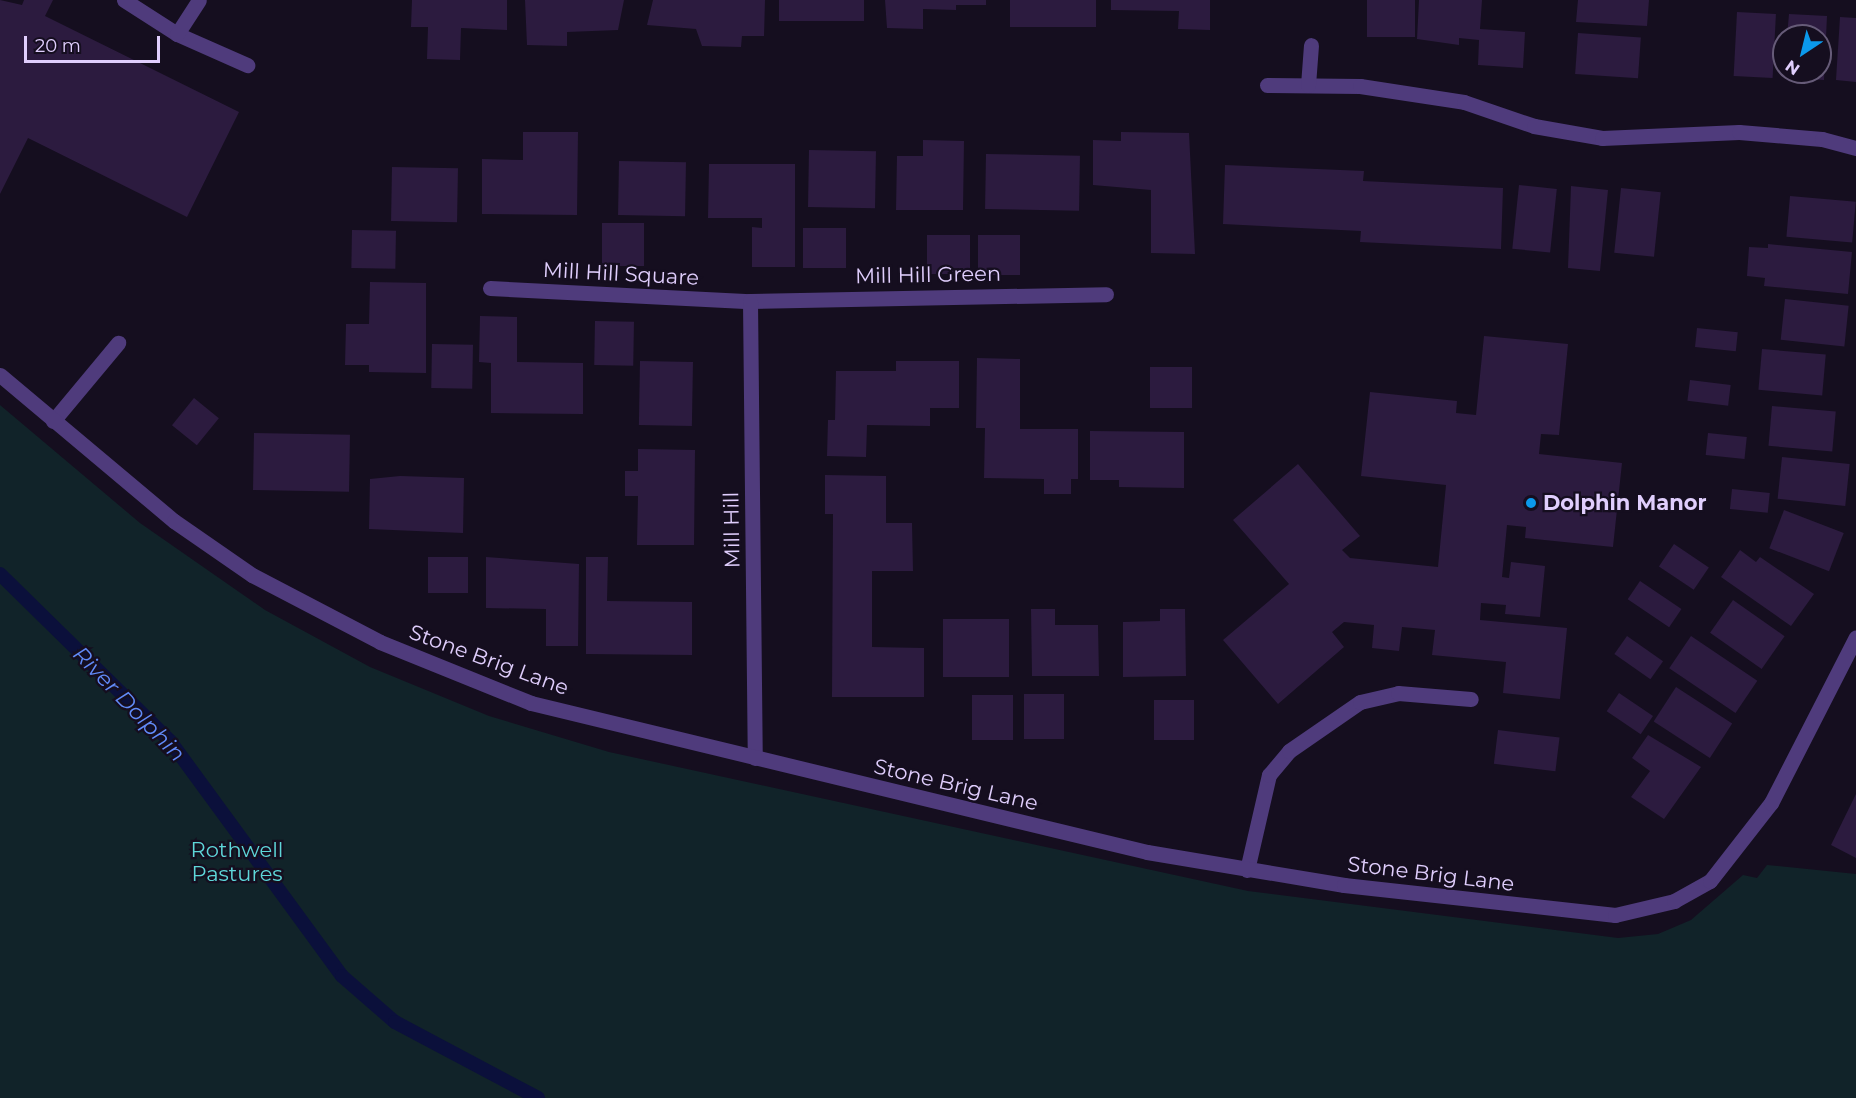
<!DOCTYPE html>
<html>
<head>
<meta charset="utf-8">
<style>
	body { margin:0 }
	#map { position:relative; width:1856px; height:1098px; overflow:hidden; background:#150e1f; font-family:Montserrat,sans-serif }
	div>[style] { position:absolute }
	.green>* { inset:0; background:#112329 }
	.stream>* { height:14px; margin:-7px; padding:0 7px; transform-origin:7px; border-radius:7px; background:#0b103b }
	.building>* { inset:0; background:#2c1b3f; transform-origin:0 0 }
	.lane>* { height:15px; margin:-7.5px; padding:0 7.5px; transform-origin:7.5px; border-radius:7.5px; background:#4f3b7c }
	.street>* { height:15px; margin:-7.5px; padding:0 7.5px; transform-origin:7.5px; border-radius:7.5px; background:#4f3b7c }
	.dots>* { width:16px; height:16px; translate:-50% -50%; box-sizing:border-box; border:3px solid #150e1f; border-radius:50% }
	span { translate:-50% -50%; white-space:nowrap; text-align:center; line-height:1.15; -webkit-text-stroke:4.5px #150e1f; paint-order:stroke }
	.street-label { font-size:21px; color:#e0cefd }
	.poi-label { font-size:21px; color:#e0cefd; font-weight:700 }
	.left { translate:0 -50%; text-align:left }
	.park-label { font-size:21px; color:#5ed6d9 }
	.water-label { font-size:22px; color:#618af8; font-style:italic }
	.north { position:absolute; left:1772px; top:24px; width:60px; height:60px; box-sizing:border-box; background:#150e1f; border:2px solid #665b78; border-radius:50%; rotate:215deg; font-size:16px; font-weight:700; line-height:24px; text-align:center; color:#e0cefd }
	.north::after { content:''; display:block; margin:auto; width:21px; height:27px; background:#0b99ec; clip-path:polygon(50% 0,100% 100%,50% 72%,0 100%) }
	.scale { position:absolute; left:24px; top:36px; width:136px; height:27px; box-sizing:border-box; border:3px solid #e0cefd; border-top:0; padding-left:8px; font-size:18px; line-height:21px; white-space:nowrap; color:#e0cefd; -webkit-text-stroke:4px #150e1f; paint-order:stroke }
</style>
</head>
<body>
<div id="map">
	<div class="green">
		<div style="clip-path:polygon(0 405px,140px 523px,265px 610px,370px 667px,489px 716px,609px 752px,1248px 891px,1618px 938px,1658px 934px,1691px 920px,1743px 875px,1757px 878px,1767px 865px,1856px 874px,1856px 1098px,0 1098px)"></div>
	</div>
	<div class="stream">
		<div style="left:0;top:574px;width:238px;rotate:44.5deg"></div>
		<div style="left:170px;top:741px;width:291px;rotate:53.8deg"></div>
		<div style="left:342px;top:976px;width:70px;rotate:41deg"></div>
		<div style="left:395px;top:1022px;width:162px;rotate:28deg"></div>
	</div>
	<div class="building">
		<div style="clip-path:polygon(0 0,22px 5px,24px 0,53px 0,45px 16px,239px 112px,187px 217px,28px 138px,0 194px)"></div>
		<div style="clip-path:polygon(412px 0,507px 0,507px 30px,461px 28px,460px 60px,427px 59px,428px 27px,411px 27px)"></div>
		<div style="clip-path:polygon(525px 0,624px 0,618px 30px,567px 32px,567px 46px,527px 45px)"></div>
		<div style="clip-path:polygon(653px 0,765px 0,764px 36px,742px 36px,741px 47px,702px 46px,696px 29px,647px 25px)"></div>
		<div style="left:779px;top:0;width:85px;height:21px"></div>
		<div style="clip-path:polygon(885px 0,986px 0,986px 5px,956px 5px,956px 10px,923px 9px,923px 29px,887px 28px)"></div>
		<div style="left:1010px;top:0;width:86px;height:27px"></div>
		<div style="clip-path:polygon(1111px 0,1210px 0,1210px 30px,1178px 29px,1179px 11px,1111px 10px)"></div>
		<div style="left:1367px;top:0;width:48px;height:37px"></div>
		<div style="clip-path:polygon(1419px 0,1482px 0,1480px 29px,1525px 32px,1523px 68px,1478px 65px,1479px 40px,1459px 38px,1459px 45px,1417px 39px)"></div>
		<div style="clip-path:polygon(1578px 0,1649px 0,1647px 26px,1576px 22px)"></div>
		<div style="left:1737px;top:12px;width:39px;height:64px;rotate:3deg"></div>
		<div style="clip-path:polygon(1789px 14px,1827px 16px,1824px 80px,1785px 78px,1785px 72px,1820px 72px,1820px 36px,1787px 36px)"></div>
		<div style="clip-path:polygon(1840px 17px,1856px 18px,1856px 82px,1836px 80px)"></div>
		<div style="left:1578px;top:33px;width:63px;height:41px;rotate:4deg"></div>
		<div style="clip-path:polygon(523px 132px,578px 132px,577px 215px,482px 214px,482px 159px,523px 160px)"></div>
		<div style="clip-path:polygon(1121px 132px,1189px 133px,1195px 254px,1151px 253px,1151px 190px,1093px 185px,1093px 140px,1121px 141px)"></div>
		<div style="clip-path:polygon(923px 140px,964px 141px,963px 210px,896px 210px,897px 156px,923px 156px)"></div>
		<div style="left:809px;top:150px;width:67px;height:57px;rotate:1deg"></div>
		<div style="left:986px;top:154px;width:94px;height:55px;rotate:1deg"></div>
		<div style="left:619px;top:161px;width:67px;height:54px;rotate:1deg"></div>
		<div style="clip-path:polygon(709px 164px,795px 164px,795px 267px,752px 267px,752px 227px,762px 228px,762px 218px,708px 218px)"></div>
		<div style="clip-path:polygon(1225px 165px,1364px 171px,1363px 181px,1503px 188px,1501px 249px,1360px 242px,1361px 231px,1223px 224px)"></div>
		<div style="left:392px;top:167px;width:66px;height:54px;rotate:1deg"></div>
		<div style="left:1519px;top:185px;width:38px;height:64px;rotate:6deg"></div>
		<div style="clip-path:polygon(1571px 186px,1608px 190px,1600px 271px,1568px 268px)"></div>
		<div style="left:1621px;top:188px;width:40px;height:65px;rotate:6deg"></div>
		<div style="left:1790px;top:196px;width:66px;height:41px;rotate:5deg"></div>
		<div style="left:602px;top:223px;width:42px;height:43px"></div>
		<div style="left:803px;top:228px;width:43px;height:40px"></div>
		<div style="left:352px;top:230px;width:44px;height:38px;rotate:1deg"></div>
		<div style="left:927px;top:235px;width:43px;height:39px"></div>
		<div style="left:978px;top:235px;width:42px;height:40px"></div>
		<div style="clip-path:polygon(1768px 244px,1852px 252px,1848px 294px,1764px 286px,1765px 278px,1747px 276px,1749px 247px,1768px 248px)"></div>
		<div style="clip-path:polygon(370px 282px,426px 283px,426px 373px,369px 372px,369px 365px,345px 365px,346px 324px,369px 324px)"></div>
		<div style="left:1785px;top:299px;width:64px;height:41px;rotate:6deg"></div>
		<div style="clip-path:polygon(480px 316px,517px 317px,517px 362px,583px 363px,583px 414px,491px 413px,491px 363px,479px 362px)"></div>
		<div style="left:595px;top:321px;width:39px;height:44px;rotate:1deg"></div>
		<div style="left:1697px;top:328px;width:41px;height:19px;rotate:6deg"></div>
		<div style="clip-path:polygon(1484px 336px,1568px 344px,1559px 435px,1541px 434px,1539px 454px,1622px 463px,1613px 547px,1525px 538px,1526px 527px,1507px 525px,1502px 577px,1509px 578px,1511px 562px,1545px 566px,1540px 617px,1505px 614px,1506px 605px,1481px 603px,1480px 620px,1567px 628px,1560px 699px,1503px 693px,1506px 662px,1432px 655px,1435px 630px,1402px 627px,1399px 651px,1372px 648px,1374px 625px,1344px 622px,1332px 632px,1344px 647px,1278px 704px,1223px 640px,1289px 584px,1233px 520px,1298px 464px,1360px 536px,1342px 550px,1350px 558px,1438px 567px,1446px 485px,1361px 476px,1370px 392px,1457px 401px,1456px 413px,1476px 415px)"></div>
		<div style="left:432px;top:344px;width:41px;height:44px;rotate:1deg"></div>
		<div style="left:1762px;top:349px;width:64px;height:41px;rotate:5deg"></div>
		<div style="clip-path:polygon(977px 358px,1020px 359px,1020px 429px,1078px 429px,1078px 479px,1071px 479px,1071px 494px,1044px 494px,1044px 479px,984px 478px,985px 428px,976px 428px)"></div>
		<div style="left:640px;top:361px;width:53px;height:64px;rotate:1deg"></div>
		<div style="clip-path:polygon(896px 361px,959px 361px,959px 408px,930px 408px,930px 426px,867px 425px,866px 457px,827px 456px,828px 420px,835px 420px,836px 371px,896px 371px)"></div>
		<div style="left:1150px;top:367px;width:42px;height:41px"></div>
		<div style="left:1690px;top:380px;width:41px;height:21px;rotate:7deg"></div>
		<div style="left:194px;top:398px;width:32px;height:35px;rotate:39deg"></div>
		<div style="left:1772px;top:406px;width:64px;height:40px;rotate:5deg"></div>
		<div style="clip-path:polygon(1090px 431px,1184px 432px,1184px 488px,1119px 487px,1119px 480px,1090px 480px)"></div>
		<div style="left:254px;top:433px;width:96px;height:57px;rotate:1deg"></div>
		<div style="left:1708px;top:433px;width:39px;height:22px;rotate:6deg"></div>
		<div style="clip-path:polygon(638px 449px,695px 450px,694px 545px,637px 545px,638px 496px,625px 496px,625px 471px,638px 471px)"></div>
		<div style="left:1782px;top:457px;width:68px;height:42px;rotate:6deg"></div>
		<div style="clip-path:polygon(825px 475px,886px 476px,886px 523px,912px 523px,913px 571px,872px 571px,872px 647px,924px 648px,924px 697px,832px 697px,833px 514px,825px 514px)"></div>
		<div style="clip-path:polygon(400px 476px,464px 478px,463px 533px,369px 529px,370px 479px)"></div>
		<div style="left:1732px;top:489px;width:38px;height:20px;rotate:6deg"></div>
		<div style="left:1784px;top:510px;width:64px;height:41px;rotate:21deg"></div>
		<div style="left:1674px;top:544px;width:42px;height:27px;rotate:34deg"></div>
		<div style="clip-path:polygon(1740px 550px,1756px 562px,1760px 557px,1814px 594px,1791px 626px,1721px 577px)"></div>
		<div style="left:428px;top:557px;width:40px;height:36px"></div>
		<div style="clip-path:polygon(486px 557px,579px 564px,578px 646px,546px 646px,546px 609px,486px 608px)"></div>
		<div style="clip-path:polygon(586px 557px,608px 557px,607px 601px,692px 602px,692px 655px,586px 654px)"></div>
		<div style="left:1640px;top:581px;width:50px;height:22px;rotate:34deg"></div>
		<div style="left:1733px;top:600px;width:63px;height:40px;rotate:35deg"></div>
		<div style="clip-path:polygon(1031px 609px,1055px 609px,1055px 625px,1098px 625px,1099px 676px,1032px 676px)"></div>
		<div style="clip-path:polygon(1160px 609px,1185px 609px,1186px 676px,1123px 677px,1123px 622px,1160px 621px)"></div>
		<div style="left:1009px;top:619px;width:58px;height:66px;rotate:90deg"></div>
		<div style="left:1627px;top:636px;width:44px;height:22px;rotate:35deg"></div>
		<div style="left:1691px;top:636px;width:80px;height:39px;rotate:34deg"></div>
		<div style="left:1676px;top:687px;width:67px;height:41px;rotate:33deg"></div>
		<div style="left:1619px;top:693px;width:41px;height:22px;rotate:34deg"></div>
		<div style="left:1064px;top:694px;width:45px;height:40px;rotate:90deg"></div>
		<div style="left:972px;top:695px;width:41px;height:45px"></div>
		<div style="left:1154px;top:700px;width:40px;height:40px"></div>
		<div style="left:1498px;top:730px;width:62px;height:34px;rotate:7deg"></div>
		<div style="clip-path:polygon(1648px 735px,1701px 767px,1664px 819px,1631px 797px,1650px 771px,1632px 758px)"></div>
		<div style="clip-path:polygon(1856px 794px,1856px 858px,1831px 845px)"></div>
	</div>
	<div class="lane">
		<div style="left:124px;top:0;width:63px;rotate:32.7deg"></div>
		<div style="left:177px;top:34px;width:77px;rotate:23.9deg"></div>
		<div style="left:177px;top:34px;width:40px;rotate:-57.1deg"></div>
		<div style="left:53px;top:421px;width:102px;rotate:-50.2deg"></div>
		<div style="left:1247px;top:870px;width:98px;rotate:-77deg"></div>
		<div style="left:1269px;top:775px;width:31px;rotate:-50deg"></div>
		<div style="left:1289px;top:751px;width:86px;rotate:-34.6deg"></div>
		<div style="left:1360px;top:702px;width:39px;rotate:-13deg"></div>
		<div style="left:1398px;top:693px;width:73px;rotate:4.7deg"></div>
	</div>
	<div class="street">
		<div style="left:1267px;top:85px;width:93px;rotate:0.6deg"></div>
		<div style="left:1360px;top:86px;width:105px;rotate:8.7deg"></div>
		<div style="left:1464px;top:102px;width:74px;rotate:18.9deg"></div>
		<div style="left:1534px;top:126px;width:69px;rotate:10deg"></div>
		<div style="left:1602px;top:138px;width:137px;rotate:-2.5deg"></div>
		<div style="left:1739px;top:132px;width:83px;rotate:4.8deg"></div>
		<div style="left:1822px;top:139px;width:35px;rotate:15deg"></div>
		<div style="left:1308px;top:85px;width:40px;rotate:-85.7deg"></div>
		<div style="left:490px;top:288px;width:260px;rotate:2.9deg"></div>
		<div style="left:750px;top:301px;width:356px;rotate:-1.1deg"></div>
		<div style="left:750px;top:301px;width:457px;rotate:89.4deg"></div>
		<div style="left:0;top:375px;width:227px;rotate:40deg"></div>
		<div style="left:174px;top:521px;width:95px;rotate:34.7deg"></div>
		<div style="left:252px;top:575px;width:144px;rotate:27.6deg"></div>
		<div style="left:380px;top:642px;width:163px;rotate:22deg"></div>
		<div style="left:531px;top:703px;width:634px;rotate:13.6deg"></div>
		<div style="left:1147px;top:852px;width:200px;rotate:9.5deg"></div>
		<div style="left:1344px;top:885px;width:273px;rotate:6.3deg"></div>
		<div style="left:1615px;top:915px;width:61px;rotate:-13.3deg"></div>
		<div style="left:1674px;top:901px;width:41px;rotate:-29.1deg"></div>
		<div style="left:1710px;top:881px;width:99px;rotate:-52deg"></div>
		<div style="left:1771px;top:803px;width:186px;rotate:-62.9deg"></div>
	</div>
	<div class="dots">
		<div style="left:1531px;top:503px;background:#0b99ec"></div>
	</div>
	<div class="street-label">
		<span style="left:621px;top:274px;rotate:3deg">Mill Hill Square</span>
		<span style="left:928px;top:275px;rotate:-1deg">Mill Hill Green</span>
		<span style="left:732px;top:530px;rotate:-91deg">Mill Hill</span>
		<span style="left:489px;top:660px;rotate:20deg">Stone Brig Lane</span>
		<span style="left:956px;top:785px;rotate:13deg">Stone Brig Lane</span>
		<span style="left:1431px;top:874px;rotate:7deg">Stone Brig Lane</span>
	</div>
	<div class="poi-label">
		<span class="left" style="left:1543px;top:503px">Dolphin Manor</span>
	</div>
	<div class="park-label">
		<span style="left:237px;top:862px">Rothwell<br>Pastures</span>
	</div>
	<div class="water-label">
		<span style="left:129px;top:704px;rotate:46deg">River Dolphin</span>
	</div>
	<div class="north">N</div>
	<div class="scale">20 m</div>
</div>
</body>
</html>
